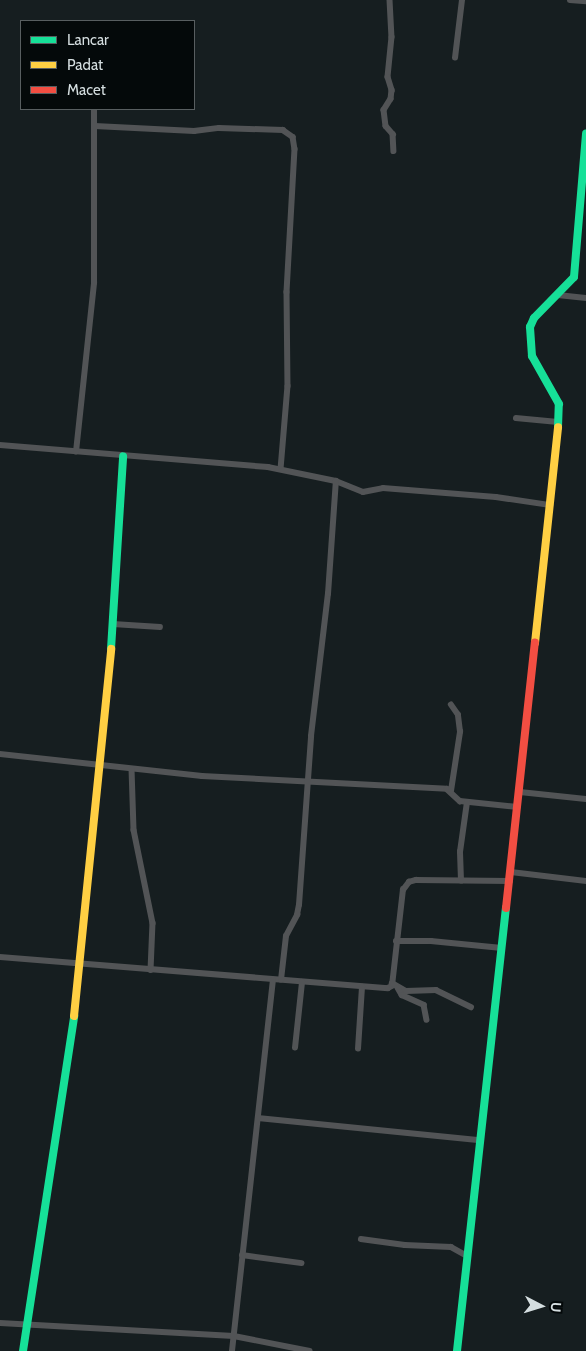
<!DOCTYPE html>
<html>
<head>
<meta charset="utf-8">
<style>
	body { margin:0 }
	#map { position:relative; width:586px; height:1351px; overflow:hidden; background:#161e20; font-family:Cabin,sans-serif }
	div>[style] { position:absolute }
	.street>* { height:5.5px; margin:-2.75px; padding:0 2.75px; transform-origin:2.75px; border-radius:2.75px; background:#525456 }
	.fast>* { height:8px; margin:-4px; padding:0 4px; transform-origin:4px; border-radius:4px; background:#16e098 }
	.slow>* { height:8px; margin:-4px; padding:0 4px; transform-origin:4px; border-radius:4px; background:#ffcf43 }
	.jam>* { height:8px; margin:-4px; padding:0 4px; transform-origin:4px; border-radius:4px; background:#f24e42 }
	span { translate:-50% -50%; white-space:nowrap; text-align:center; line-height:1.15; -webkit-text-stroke:4px #04090a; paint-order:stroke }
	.legend { position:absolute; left:20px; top:20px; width:175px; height:90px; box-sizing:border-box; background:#04090a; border:1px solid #585e60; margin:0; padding:6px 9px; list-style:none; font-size:15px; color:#d5dee0 }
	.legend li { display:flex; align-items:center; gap:10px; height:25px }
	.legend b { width:25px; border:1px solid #585e60 }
	.north { position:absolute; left:516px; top:1281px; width:50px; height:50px; -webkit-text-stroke:4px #04090a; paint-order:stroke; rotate:95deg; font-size:14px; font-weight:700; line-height:20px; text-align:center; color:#d5dee0 }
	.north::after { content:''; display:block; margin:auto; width:18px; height:22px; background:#d5dee0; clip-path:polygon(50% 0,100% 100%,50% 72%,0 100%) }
</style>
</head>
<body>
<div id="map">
	<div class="street">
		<div style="left:390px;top:0;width:37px;rotate:87deg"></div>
		<div style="left:392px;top:37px;width:40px;rotate:95.7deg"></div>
		<div style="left:388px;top:77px;width:14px;rotate:73deg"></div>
		<div style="left:392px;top:90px;width:9px;rotate:96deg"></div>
		<div style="left:391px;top:99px;width:13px;rotate:122deg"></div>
		<div style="left:384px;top:110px;width:16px;rotate:83deg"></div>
		<div style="left:386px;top:126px;width:11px;rotate:49deg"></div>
		<div style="left:393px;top:134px;width:17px;rotate:87deg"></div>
		<div style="left:570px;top:0;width:16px;rotate:4deg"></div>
		<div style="left:455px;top:58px;width:58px;rotate:-83.1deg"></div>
		<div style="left:95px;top:126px;width:99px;rotate:2.9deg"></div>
		<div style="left:194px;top:131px;width:25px;rotate:-7deg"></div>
		<div style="left:219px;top:128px;width:64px;rotate:1.8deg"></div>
		<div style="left:283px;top:130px;width:12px;rotate:35deg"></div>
		<div style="left:293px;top:137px;width:12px;rotate:81deg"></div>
		<div style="left:295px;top:149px;width:143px;rotate:93.2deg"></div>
		<div style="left:287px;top:292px;width:94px;rotate:89.4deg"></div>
		<div style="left:288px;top:386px;width:83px;rotate:94.8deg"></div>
		<div style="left:558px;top:295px;width:28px;rotate:6deg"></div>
		<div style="left:516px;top:418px;width:42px;rotate:5.4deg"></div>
		<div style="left:0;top:445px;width:269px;rotate:4.7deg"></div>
		<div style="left:268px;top:467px;width:69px;rotate:11.6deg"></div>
		<div style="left:336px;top:481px;width:29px;rotate:22deg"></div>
		<div style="left:363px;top:492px;width:20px;rotate:-11deg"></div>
		<div style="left:383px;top:488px;width:113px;rotate:4.6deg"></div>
		<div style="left:496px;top:497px;width:55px;rotate:8.4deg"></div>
		<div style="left:76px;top:452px;width:170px;rotate:-83.9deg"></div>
		<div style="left:94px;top:283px;width:174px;rotate:-90deg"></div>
		<div style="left:113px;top:624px;width:47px;rotate:3.7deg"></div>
		<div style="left:0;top:754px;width:203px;rotate:6.2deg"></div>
		<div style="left:202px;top:776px;width:245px;rotate:3deg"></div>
		<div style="left:447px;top:789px;width:18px;rotate:43deg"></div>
		<div style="left:460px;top:801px;width:58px;rotate:5.9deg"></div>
		<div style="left:132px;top:769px;width:61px;rotate:88.1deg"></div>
		<div style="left:134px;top:830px;width:95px;rotate:78.5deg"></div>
		<div style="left:153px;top:923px;width:47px;rotate:92.4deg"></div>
		<div style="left:451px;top:791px;width:60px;rotate:-81.3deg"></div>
		<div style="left:460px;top:732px;width:17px;rotate:-97deg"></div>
		<div style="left:458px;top:715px;width:12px;rotate:-125deg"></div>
		<div style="left:520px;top:792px;width:66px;rotate:6.1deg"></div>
		<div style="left:511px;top:872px;width:76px;rotate:6.8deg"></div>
		<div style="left:461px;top:881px;width:29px;rotate:-92deg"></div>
		<div style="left:460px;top:852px;width:50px;rotate:-82deg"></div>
		<div style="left:396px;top:941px;width:35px"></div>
		<div style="left:431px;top:941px;width:71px;rotate:5.6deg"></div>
		<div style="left:0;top:957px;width:389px;rotate:4.6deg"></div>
		<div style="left:388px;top:988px;width:4px;rotate:-27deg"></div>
		<div style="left:392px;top:986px;width:97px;rotate:-83.5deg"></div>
		<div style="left:403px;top:890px;width:10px;rotate:-53deg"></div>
		<div style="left:409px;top:882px;width:7px;rotate:-16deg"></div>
		<div style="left:416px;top:880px;width:94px;rotate:0.6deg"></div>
		<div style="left:281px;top:980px;width:44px;rotate:-83.5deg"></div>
		<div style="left:286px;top:936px;width:24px;rotate:-62deg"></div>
		<div style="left:297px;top:915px;width:10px;rotate:-79deg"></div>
		<div style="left:299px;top:905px;width:169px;rotate:-85.9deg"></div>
		<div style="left:311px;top:736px;width:143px;rotate:-83.2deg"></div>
		<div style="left:328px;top:594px;width:113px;rotate:-86deg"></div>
		<div style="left:392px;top:983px;width:16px;rotate:30deg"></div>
		<div style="left:406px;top:991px;width:30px;rotate:-2deg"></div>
		<div style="left:436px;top:990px;width:39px;rotate:26deg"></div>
		<div style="left:398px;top:988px;width:8px;rotate:60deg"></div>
		<div style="left:402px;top:995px;width:24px;rotate:24deg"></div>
		<div style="left:424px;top:1005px;width:15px;rotate:79deg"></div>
		<div style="left:295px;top:1048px;width:66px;rotate:-83.9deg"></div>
		<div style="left:358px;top:1049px;width:62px;rotate:-86.3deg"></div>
		<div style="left:258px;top:1118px;width:223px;rotate:5.7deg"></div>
		<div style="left:361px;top:1239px;width:44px;rotate:7.8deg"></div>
		<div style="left:405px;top:1245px;width:46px;rotate:2.5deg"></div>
		<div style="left:451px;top:1247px;width:18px;rotate:29deg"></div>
		<div style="left:242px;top:1255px;width:60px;rotate:7.7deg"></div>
		<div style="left:0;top:1323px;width:234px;rotate:3.2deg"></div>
		<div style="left:234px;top:1336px;width:77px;rotate:11.2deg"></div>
		<div style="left:232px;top:1351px;width:373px;rotate:-83.7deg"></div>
	</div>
	<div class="fast">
		<div style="left:558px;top:427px;width:23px;rotate:-88deg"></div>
		<div style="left:559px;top:404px;width:55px;rotate:-119.4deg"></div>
		<div style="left:532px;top:356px;width:29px;rotate:-94deg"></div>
		<div style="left:530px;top:327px;width:10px;rotate:-66deg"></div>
		<div style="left:534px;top:318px;width:57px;rotate:-45.7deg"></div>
		<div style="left:574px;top:277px;width:144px;rotate:-85.2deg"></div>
		<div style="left:111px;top:649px;width:193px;rotate:-86.4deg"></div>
		<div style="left:23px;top:1351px;width:339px;rotate:-81.3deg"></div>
		<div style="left:457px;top:1351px;width:446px;rotate:-83.7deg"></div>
	</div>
	<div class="slow">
		<div style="left:535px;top:643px;width:217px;rotate:-83.9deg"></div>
		<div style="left:74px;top:1016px;width:369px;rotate:-84.2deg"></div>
	</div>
	<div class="jam">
		<div style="left:506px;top:908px;width:267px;rotate:-83.8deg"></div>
	</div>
	<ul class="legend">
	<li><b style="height:6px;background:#16e098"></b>Lancar</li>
	<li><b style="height:6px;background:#ffcf43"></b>Padat</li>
	<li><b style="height:6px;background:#f24e42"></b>Macet</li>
	</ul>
	<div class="north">U</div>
</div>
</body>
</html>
